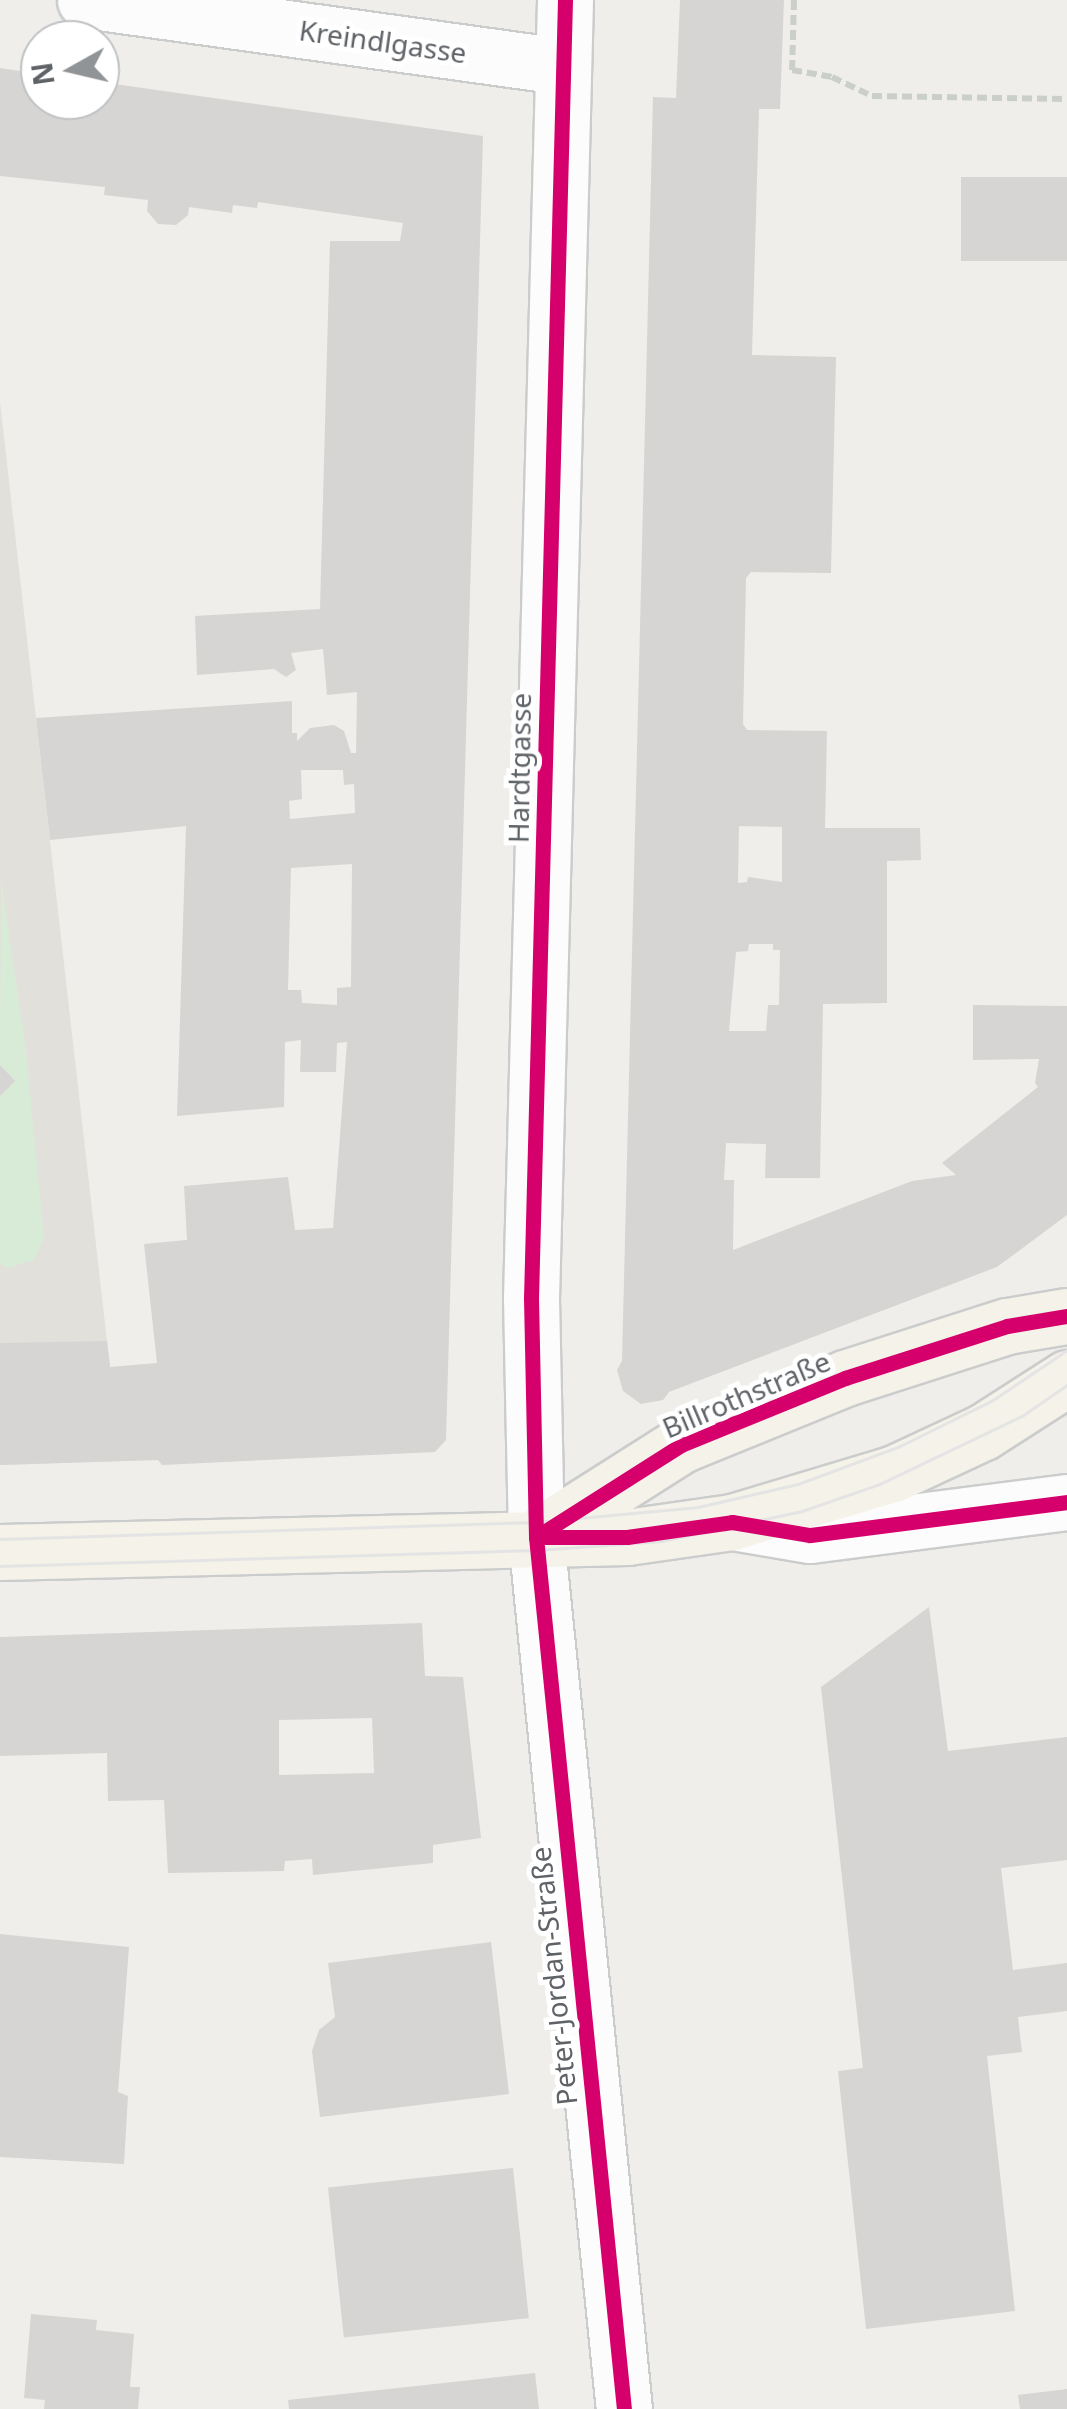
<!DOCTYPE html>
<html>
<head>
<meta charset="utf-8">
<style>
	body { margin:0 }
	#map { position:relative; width:1067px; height:2409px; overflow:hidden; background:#efeeea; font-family:"Noto Sans",sans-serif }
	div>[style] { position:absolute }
	.education>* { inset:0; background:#e2e0da }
	.green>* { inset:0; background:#d8ebd6 }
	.building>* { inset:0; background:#d6d5d3; transform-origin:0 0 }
	.path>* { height:6px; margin-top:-3px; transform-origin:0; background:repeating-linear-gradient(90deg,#cacfcc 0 10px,transparent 0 15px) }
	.roads { filter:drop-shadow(2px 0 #cbcccc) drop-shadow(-2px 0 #cbcccc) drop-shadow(0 2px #cbcccc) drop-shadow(0 -2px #cbcccc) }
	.minor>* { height:55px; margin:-27.5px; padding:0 27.5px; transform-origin:27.5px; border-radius:27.5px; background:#fdfcfc }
	.major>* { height:55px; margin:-27.5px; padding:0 27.5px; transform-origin:27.5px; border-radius:27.5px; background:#f4f2e9 }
	.tram>* { height:2.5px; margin:-1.25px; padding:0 1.25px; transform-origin:1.25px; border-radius:1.25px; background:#e4e4e4 }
	.cycleway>* { height:15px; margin:-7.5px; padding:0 7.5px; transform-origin:7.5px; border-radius:7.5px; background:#d6006c }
	span { translate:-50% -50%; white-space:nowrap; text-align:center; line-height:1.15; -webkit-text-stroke:10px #fff; paint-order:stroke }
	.street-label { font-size:28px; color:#5f6368 }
	.north { position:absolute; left:20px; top:20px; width:100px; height:100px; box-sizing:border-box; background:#fff; border:2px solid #bfc1c3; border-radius:50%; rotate:262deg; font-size:28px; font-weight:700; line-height:40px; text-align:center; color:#5f6368 }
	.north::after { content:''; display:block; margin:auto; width:35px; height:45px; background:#919496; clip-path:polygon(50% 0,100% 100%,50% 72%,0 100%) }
</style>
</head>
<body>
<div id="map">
	<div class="education">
		<div style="clip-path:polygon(0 402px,107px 1341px,122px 1461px,0 1465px)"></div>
	</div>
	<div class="green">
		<div style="clip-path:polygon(1px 879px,26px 1051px,44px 1238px,34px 1260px,8px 1268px,0 1264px,0 1096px,15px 1081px,0 1065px)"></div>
	</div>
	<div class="building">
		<div style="clip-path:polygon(evenodd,680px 0,784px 0,780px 109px,759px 109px,752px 355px,836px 357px,831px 573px,751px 572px,746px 578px,743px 724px,747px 730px,827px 731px,825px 828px,920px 828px,921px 860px,887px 861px,887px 1003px,823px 1004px,820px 1178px,765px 1178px,766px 1144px,726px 1143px,724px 1180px,734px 1180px,733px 1250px,912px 1181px,956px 1175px,942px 1163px,1038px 1087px,1035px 1083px,1039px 1059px,973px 1060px,973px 1005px,1067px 1006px,1067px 1215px,997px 1267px,669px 1392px,663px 1400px,641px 1404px,623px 1391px,617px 1370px,622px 1361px,653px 97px,676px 98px,680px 0,739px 826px,782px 827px,782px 882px,748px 877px,747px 882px,738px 883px,739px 826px,680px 0,749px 944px,773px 944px,773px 950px,780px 950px,779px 1005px,768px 1005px,766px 1031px,729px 1031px,736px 952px,748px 951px,749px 944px)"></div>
		<div style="clip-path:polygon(evenodd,0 68px,40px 74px,40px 100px,100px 100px,100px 82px,483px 136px,446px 1440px,435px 1452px,162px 1465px,158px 1460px,0 1465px,0 1343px,107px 1341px,110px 1367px,157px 1363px,144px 1244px,187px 1240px,184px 1186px,288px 1177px,295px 1230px,333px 1228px,347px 1042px,337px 1043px,336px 1072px,300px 1072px,301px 1040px,285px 1042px,284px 1107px,177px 1116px,186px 826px,50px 840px,36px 718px,292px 701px,292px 733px,297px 733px,297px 741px,310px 728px,334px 725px,344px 731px,351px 753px,356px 753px,357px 692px,327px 695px,323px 649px,291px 653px,296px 670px,286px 677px,274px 669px,197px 675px,195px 616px,320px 609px,330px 241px,400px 241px,403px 223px,258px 202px,257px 208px,233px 205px,232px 213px,189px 207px,188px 215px,176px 225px,158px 224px,147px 211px,148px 200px,104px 195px,105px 187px,0 176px,0 68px,301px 770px,343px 770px,344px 785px,354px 784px,355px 813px,290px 819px,289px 801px,302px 799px,301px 770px,0 68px,352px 864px,351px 987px,337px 988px,337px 1005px,302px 1003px,301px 990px,288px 990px,291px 868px,352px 864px)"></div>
		<div style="left:1067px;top:177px;width:84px;height:106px;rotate:90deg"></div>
		<div style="clip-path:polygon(0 1065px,15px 1081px,0 1096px)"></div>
		<div style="clip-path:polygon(929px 1607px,948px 1751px,1067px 1737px,1067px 1860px,1001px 1868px,1013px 1970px,1067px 1963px,1067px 2011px,1018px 2017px,1022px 2052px,987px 2056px,1015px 2311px,866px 2329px,838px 2071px,863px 2068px,821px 1687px)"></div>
		<div style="clip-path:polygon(evenodd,422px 1623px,425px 1676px,463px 1677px,481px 1838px,433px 1845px,433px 1863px,313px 1875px,312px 1859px,285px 1861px,284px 1871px,168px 1873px,164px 1800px,108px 1801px,107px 1753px,0 1756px,0 1637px,422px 1623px,372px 1718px,374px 1773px,279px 1775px,279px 1720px,372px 1718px)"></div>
		<div style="clip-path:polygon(0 1934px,129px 1947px,118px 2092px,128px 2096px,124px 2164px,0 2157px)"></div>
		<div style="clip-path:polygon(491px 1942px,509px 2094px,320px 2117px,312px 2051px,319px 2030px,335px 2017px,328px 1963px)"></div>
		<div style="left:513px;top:2168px;width:151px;height:186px;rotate:84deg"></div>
		<div style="clip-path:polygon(31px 2314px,97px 2320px,96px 2330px,134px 2334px,130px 2387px,140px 2387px,138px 2409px,44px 2409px,45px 2400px,24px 2398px)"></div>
		<div style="clip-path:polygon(535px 2373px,539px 2409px,289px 2409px,288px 2400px)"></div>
		<div style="clip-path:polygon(1067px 2389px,1067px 2409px,1020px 2409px,1018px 2395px)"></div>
	</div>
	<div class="path">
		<div style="left:794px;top:0;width:70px;rotate:91.6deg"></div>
		<div style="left:792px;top:70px;width:41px;rotate:9.9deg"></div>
		<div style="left:832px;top:77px;width:44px;rotate:25.4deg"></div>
		<div style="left:872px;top:96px;width:195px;rotate:0.9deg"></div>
	</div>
	<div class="roads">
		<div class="minor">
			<div style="left:85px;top:0;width:482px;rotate:7.9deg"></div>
			<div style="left:565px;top:0;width:1298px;rotate:91.5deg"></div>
			<div style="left:531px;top:1298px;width:239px;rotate:88.8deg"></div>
			<div style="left:536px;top:1537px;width:876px;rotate:84.24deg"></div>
			<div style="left:732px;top:1522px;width:79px;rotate:9.5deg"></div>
			<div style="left:810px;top:1535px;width:259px;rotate:-7.3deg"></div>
		</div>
		<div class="major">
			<div style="left:536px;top:1537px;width:172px;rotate:-32.4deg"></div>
			<div style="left:681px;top:1445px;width:177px;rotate:-22.2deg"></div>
			<div style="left:845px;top:1378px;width:170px;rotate:-17.8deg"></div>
			<div style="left:1007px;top:1326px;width:61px;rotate:-9.5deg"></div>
			<div style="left:0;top:1552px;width:627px;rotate:-1.37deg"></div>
			<div style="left:627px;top:1537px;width:106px;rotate:-8.1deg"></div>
			<div style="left:732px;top:1522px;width:170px;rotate:-16.7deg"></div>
			<div style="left:895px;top:1473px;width:97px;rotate:-25deg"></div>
			<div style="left:983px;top:1432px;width:100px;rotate:-32.7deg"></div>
		</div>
	</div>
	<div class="tram">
		<div style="left:0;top:1539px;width:536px;rotate:-1.82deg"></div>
		<div style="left:536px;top:1522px;width:163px;rotate:-5.3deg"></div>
		<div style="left:698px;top:1507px;width:103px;rotate:-13deg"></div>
		<div style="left:798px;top:1484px;width:107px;rotate:-20.3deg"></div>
		<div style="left:898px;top:1447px;width:106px;rotate:-26.3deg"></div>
		<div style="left:993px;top:1400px;width:89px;rotate:-34deg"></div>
		<div style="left:0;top:1566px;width:538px;rotate:-1.7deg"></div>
		<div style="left:538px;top:1550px;width:124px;rotate:-4.2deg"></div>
		<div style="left:662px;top:1541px;width:143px;rotate:-12.1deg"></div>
		<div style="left:802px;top:1511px;width:83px;rotate:-19.1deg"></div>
		<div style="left:880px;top:1484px;width:157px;rotate:-25.6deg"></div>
		<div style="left:1022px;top:1416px;width:55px;rotate:-34.6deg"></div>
	</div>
	<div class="cycleway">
		<div style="left:565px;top:0;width:1298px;rotate:91.5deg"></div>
		<div style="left:531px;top:1298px;width:239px;rotate:88.8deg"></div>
		<div style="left:536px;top:1537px;width:876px;rotate:84.24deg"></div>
		<div style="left:536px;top:1537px;width:172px;rotate:-32.4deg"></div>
		<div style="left:681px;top:1445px;width:177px;rotate:-22.2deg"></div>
		<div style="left:845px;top:1378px;width:170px;rotate:-17.8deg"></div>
		<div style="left:1007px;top:1326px;width:61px;rotate:-9.5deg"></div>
		<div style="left:536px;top:1537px;width:91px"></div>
		<div style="left:627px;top:1537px;width:106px;rotate:-8.1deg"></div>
		<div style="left:732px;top:1522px;width:79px;rotate:9.5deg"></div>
		<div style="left:810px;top:1535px;width:259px;rotate:-7.3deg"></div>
	</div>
	<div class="street-label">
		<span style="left:383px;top:41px;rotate:8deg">Kreindlgasse</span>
		<span style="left:519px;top:768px;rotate:-89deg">Hardtgasse</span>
		<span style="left:746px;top:1394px;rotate:-23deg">Billrothstraße</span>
		<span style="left:553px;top:1976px;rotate:-96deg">Peter-Jordan-Straße</span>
	</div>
	<div class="north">N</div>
</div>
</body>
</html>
